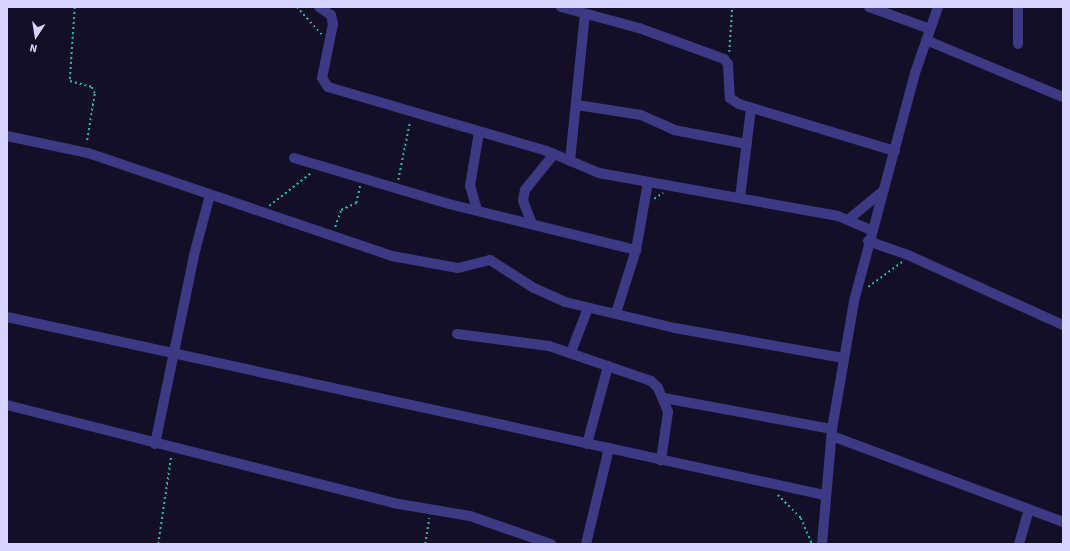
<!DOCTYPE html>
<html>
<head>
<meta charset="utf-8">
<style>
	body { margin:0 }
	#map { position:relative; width:1070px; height:551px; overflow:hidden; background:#130f26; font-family:"Source Sans 3",sans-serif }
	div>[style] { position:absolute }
	.path>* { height:1.5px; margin-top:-0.75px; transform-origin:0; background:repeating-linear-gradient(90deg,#2fb8b0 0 2px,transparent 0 5px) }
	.minor>* { height:10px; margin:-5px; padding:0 5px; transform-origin:5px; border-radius:5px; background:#3d3a85 }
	span { translate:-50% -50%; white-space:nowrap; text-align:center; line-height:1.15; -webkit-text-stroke:3px #130f26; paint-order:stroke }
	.frame { position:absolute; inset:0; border:8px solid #d9d4ff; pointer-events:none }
	.north { position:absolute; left:16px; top:16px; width:40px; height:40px; -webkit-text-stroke:3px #130f26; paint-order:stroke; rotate:192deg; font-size:11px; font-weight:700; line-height:16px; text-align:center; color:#d9d4ff }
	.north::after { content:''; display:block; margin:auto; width:14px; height:18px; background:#d9d4ff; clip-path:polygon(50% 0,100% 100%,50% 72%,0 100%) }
</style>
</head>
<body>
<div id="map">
	<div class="path">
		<div style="left:75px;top:7px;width:74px;rotate:93.9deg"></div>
		<div style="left:70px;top:81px;width:23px;rotate:15deg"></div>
		<div style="left:92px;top:87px;width:8px;rotate:67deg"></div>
		<div style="left:95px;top:94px;width:50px;rotate:99.3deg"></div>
		<div style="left:297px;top:7px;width:38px;rotate:48deg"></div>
		<div style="left:729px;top:52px;width:45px;rotate:-86.2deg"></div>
		<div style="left:398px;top:180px;width:60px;rotate:-78.5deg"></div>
		<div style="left:654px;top:199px;width:11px;rotate:-34deg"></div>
		<div style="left:269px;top:206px;width:53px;rotate:-38.2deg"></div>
		<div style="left:335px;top:227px;width:18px;rotate:-71deg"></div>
		<div style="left:341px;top:210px;width:17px;rotate:-25deg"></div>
		<div style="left:356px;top:203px;width:17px;rotate:-77deg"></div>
		<div style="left:868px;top:287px;width:42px;rotate:-36.3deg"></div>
		<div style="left:778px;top:495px;width:33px;rotate:45deg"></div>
		<div style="left:801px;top:518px;width:28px;rotate:67deg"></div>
		<div style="left:158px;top:544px;width:89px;rotate:-81.6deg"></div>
		<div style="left:425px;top:544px;width:26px;rotate:-81deg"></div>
	</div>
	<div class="minor">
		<div style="left:319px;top:7px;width:14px;rotate:34deg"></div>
		<div style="left:331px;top:15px;width:9px;rotate:77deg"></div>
		<div style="left:333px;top:24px;width:55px;rotate:101.5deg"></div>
		<div style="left:322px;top:78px;width:11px;rotate:56deg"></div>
		<div style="left:328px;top:87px;width:228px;rotate:16.3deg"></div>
		<div style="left:547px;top:151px;width:56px;rotate:22.9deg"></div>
		<div style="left:599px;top:173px;width:243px;rotate:10.2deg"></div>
		<div style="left:838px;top:216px;width:36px;rotate:23deg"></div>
		<div style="left:561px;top:7px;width:81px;rotate:15.1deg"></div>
		<div style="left:639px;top:28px;width:90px;rotate:20deg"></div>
		<div style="left:724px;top:59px;width:6px;rotate:51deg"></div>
		<div style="left:728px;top:64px;width:34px;rotate:87deg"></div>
		<div style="left:730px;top:98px;width:11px;rotate:34deg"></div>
		<div style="left:739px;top:104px;width:163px;rotate:16.8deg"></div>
		<div style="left:869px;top:7px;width:65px;rotate:19.8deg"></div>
		<div style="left:926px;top:40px;width:148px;rotate:22.6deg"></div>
		<div style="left:1018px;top:44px;width:37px;rotate:-90deg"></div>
		<div style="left:577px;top:105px;width:65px;rotate:8.9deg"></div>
		<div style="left:641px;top:115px;width:36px;rotate:24deg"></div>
		<div style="left:674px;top:130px;width:74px;rotate:10.9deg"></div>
		<div style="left:7px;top:136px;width:83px;rotate:11.9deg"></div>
		<div style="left:88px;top:153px;width:321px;rotate:18.7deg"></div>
		<div style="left:392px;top:256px;width:67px;rotate:10.3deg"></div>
		<div style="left:458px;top:268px;width:33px;rotate:-14deg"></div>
		<div style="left:490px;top:260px;width:52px;rotate:32.5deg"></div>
		<div style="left:534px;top:288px;width:34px;rotate:24deg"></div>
		<div style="left:565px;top:302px;width:113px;rotate:13.3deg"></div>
		<div style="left:675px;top:328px;width:171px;rotate:10.1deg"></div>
		<div style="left:294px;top:158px;width:162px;rotate:16.5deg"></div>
		<div style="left:449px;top:204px;width:193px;rotate:13.8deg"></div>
		<div style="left:570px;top:161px;width:148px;rotate:-84.2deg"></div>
		<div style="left:740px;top:198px;width:91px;rotate:-83deg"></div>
		<div style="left:477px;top:210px;width:25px;rotate:-106deg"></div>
		<div style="left:470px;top:186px;width:55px;rotate:-80.5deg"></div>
		<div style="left:849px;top:219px;width:44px;rotate:-39.5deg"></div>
		<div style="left:532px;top:224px;width:25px;rotate:-111deg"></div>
		<div style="left:523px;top:201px;width:11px;rotate:-80deg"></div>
		<div style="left:525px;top:190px;width:46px;rotate:-51.1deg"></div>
		<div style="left:868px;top:241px;width:42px;rotate:19.3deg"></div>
		<div style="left:908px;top:255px;width:170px;rotate:24.3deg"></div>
		<div style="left:616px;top:313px;width:66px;rotate:-72.4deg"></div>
		<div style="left:636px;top:250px;width:69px;rotate:-80deg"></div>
		<div style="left:7px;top:317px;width:837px;rotate:12.28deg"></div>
		<div style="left:457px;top:334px;width:93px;rotate:7.4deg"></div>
		<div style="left:549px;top:346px;width:108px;rotate:18.9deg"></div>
		<div style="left:651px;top:381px;width:10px;rotate:45deg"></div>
		<div style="left:658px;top:388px;width:26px;rotate:67deg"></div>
		<div style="left:668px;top:412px;width:49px;rotate:98.3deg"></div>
		<div style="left:571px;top:352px;width:47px;rotate:-68.9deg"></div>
		<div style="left:664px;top:398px;width:171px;rotate:10.5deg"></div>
		<div style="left:7px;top:405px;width:398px;rotate:14.2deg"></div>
		<div style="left:393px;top:503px;width:78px;rotate:9.6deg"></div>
		<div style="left:470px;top:516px;width:86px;rotate:19.1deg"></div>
		<div style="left:832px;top:436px;width:246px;rotate:20.4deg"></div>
		<div style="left:155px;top:444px;width:193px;rotate:-78.3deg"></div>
		<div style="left:194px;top:255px;width:62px;rotate:-75.1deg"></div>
		<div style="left:587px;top:444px;width:81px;rotate:-74.9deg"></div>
		<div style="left:586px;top:544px;width:99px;rotate:-76.5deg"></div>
		<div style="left:822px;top:544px;width:115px;rotate:-85deg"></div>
		<div style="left:832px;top:429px;width:130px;rotate:-80.2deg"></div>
		<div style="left:854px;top:301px;width:236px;rotate:-75deg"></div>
		<div style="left:915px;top:73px;width:70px;rotate:-70.8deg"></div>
		<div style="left:1019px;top:544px;width:35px;rotate:-74deg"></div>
	</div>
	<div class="frame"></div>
	<div class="north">N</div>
</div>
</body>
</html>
